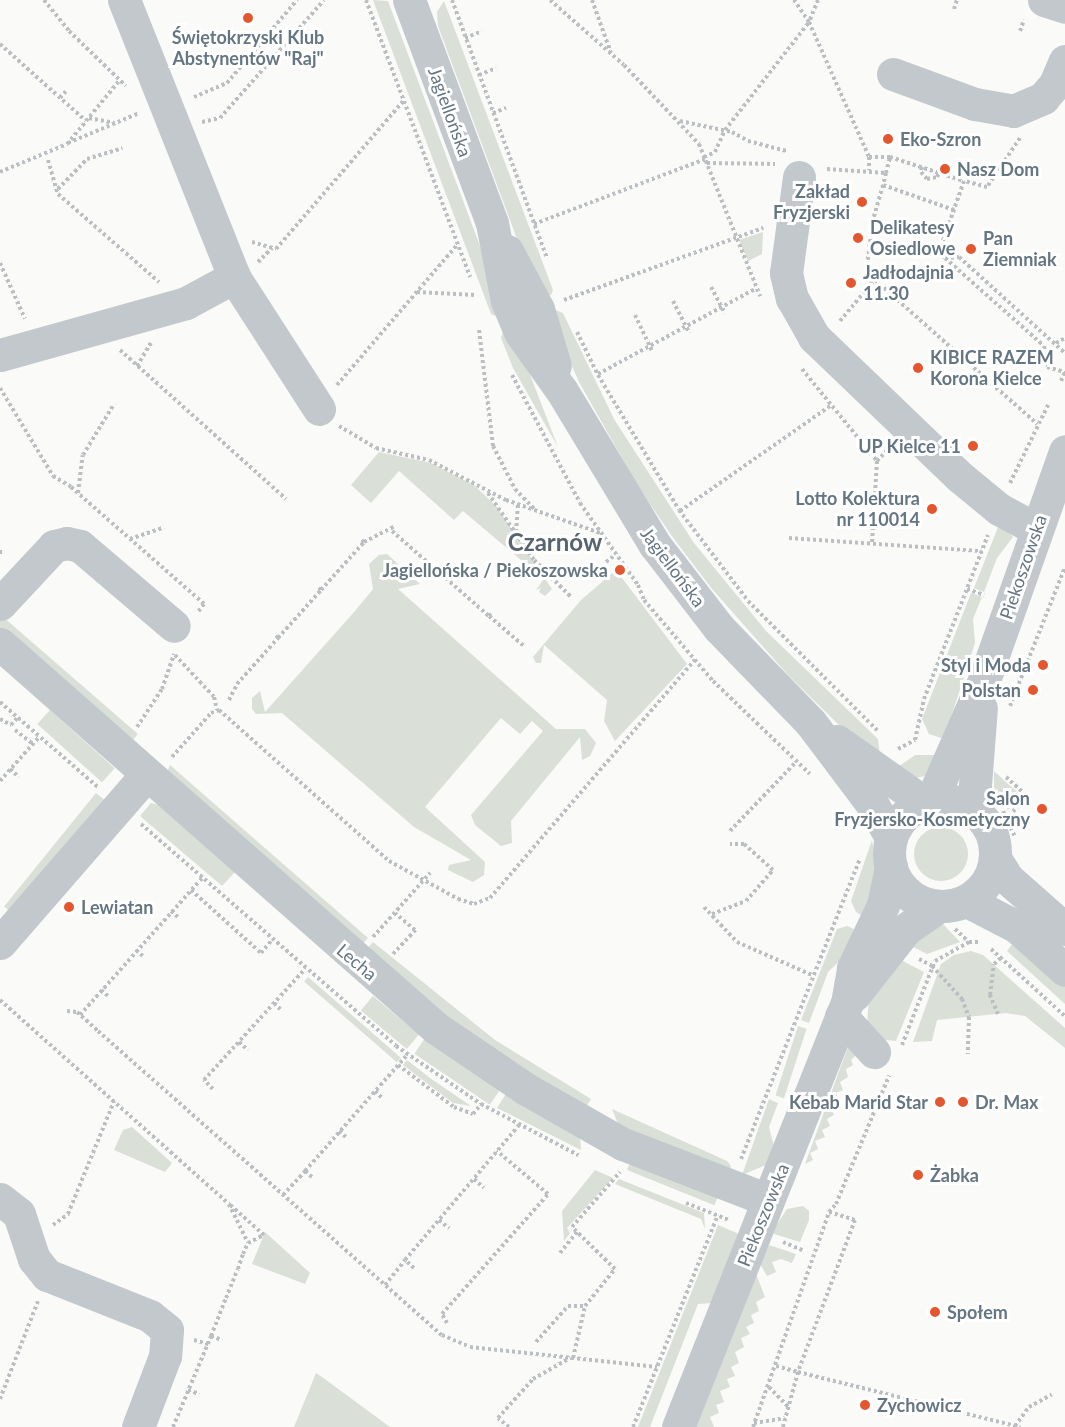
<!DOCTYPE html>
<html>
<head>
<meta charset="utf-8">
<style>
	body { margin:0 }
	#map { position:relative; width:1065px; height:1427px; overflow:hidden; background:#fafaf8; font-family:Lato,sans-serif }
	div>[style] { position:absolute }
	.green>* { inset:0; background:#dadfd7; transform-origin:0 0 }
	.round { border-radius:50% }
	.path>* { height:4px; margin-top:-2px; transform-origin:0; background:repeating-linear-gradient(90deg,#bbbfc2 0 3px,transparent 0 6px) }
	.minor>* { height:33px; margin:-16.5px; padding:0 16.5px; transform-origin:16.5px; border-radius:16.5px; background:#c3c8cc }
	.minor>.ring { margin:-16.5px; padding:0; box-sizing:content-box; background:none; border:33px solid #c3c8cc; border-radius:50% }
	.dots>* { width:16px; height:16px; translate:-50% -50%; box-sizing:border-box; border:3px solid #fff; border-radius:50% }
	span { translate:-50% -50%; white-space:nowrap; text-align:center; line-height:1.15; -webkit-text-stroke:6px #fff; paint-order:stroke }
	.poi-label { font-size:18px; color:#657683; font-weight:700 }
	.left { translate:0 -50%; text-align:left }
	.right { translate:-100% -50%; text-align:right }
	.street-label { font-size:18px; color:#657683 }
	.district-label { font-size:24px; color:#57646e; font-weight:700 }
</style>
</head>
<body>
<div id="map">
	<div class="green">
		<div style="clip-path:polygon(373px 0,388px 1px,497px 291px,498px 317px,491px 314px)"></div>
		<div style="clip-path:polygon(444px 1px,553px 290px,551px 295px,547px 296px,530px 274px,438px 26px,437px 12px)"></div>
		<div style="clip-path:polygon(763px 232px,762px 254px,748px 261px,739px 240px)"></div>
		<div style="clip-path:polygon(555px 310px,563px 313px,614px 419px,694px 543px,766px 631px,878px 739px,880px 755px,841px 727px,788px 675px,712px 589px,674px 539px,639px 488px,579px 382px,556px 329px)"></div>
		<div style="clip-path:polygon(503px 331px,529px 372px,558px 447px,513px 368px,501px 338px)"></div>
		<div style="clip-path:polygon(379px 452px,431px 463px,474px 485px,497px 507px,552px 589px,545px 596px,539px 592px,541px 588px,536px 590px,543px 580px,534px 571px,463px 511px,454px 520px,399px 471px,371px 503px,351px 485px)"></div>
		<div style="clip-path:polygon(1000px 522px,1013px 537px,997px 558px,984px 592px,974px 588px)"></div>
		<div style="clip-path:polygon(387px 554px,420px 584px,398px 589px,556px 729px,585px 729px,596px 743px,590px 756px,582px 760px,580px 737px,511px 821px,512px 843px,501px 846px,475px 825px,471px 815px,543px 731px,532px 721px,520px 734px,501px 718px,425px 807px,485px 862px,484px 875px,473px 882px,448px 870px,449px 865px,471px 860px,414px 827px,282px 713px,256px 714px,252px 709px,252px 698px,260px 691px,265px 712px,355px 611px,373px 589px,369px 564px,379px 555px)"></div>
		<div style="clip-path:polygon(616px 570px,687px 664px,615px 741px,604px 721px,607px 700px,544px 645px,541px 663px,536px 663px,533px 657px,581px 600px)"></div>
		<div style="clip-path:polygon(971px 593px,982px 597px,973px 619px,975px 643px,944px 739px,929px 734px,922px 719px)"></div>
		<div style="left:2px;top:616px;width:180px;height:14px;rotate:41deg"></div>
		<div style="left:50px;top:710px;width:87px;height:19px;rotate:42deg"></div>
		<div style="clip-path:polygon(915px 755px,937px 755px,925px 776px,916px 778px,898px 767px)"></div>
		<div style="clip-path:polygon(170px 765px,368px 938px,357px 950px,167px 773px)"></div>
		<div style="clip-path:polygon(994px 771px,1018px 793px,1019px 799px,1008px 810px,994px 789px)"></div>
		<div style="left:96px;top:793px;width:13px;height:146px;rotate:39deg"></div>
		<div style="clip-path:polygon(151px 803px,159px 805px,235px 872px,222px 886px,140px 816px)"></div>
		<div class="round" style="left:914px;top:827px;width:54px;height:54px"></div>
		<div style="clip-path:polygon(872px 840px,876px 867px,864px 917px,856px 912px,851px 901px)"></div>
		<div style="clip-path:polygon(941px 922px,960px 942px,927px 954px,909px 945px)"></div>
		<div style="clip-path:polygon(847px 926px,856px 930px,845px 956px,828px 972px,809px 1023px,801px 1020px,837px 929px)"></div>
		<div style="clip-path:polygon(1017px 938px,1065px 984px,1065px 1004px,1007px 951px)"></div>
		<div style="clip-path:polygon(373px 942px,495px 1040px,591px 1099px,584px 1110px,537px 1085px,363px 954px)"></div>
		<div style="clip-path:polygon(971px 951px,983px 955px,1065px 1028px,1065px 1048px,1025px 1016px,1006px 1013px,937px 1020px,932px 1041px,913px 1042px,941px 964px,954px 955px)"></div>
		<div style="clip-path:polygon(897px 958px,924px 972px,896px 1041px,876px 1039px,867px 1024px,869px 998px)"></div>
		<div style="left:308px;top:977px;width:123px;height:6px;rotate:41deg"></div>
		<div style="left:373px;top:996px;width:60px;height:19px;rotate:40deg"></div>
		<div style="left:798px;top:1026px;width:9px;height:73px;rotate:18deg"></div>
		<div style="left:425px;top:1038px;width:91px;height:19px;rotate:34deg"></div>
		<div style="clip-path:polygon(849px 1044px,857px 1054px,851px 1060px,853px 1065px,846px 1069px,848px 1077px,840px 1082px,843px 1090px,836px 1093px,839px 1101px,830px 1106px,834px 1115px,827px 1119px,830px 1126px,822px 1130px,825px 1137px,815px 1141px,818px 1149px,810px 1153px,813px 1160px,805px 1164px)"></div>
		<div style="clip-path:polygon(407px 1060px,430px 1078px,471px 1106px,453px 1103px,403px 1065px)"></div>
		<div style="clip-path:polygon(507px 1092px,580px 1137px,581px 1150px,497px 1108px)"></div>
		<div style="clip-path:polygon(769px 1099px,778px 1103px,769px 1127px,774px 1146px,766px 1165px,742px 1175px)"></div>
		<div style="clip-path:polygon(612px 1109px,727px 1161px,731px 1166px,729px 1173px,618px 1124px)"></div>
		<div style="clip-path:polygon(132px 1127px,172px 1163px,165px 1172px,114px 1150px,123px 1130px)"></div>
		<div style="left:632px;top:1158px;width:94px;height:13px;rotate:22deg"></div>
		<div style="clip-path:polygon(595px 1170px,613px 1178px,567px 1228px,570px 1233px,564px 1241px,562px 1211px)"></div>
		<div style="clip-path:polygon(619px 1179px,704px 1213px,705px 1229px,701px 1219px,615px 1184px)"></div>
		<div style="clip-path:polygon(803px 1206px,809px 1211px,809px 1220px,800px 1242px,771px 1233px,787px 1209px)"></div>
		<div style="clip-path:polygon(718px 1225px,739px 1234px,712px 1303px,698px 1304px,650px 1427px,638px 1427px)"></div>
		<div style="clip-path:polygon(265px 1232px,310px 1273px,305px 1284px,252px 1264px)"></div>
		<div style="clip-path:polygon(769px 1245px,796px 1254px,792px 1263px,781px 1259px,772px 1262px,776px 1272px,767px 1276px,760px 1264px)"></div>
		<div style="clip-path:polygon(755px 1271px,765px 1297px,756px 1302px,759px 1311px,751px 1315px,754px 1323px,746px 1327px,750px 1334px,741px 1338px,744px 1347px,735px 1352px,739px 1363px,731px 1367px,735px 1376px,727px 1379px,730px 1387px,720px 1391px,724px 1402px,716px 1405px,719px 1413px,710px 1417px,714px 1427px,693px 1427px)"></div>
		<div style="clip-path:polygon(316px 1373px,322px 1377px,390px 1427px,294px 1427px)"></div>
	</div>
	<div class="path">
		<div style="left:44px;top:0;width:40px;rotate:51deg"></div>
		<div style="left:69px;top:31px;width:79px;rotate:44deg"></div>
		<div style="left:366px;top:0;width:296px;rotate:69.4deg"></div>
		<div style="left:452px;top:0;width:275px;rotate:69.8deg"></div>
		<div style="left:550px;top:0;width:98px;rotate:41.3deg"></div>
		<div style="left:624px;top:65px;width:109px;rotate:46.5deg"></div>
		<div style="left:699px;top:144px;width:164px;rotate:68.1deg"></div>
		<div style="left:592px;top:0;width:56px;rotate:70.3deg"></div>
		<div style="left:818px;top:0;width:24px;rotate:112deg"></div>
		<div style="left:809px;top:22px;width:148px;rotate:66deg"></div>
		<div style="left:869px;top:157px;width:13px;rotate:90deg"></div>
		<div style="left:954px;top:9px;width:9px;rotate:-72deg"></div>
		<div style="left:1020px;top:31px;width:12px;rotate:-70deg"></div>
		<div style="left:465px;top:38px;width:18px;rotate:-22deg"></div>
		<div style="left:0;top:44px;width:115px;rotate:41.8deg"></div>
		<div style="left:86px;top:121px;width:52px;rotate:-50.5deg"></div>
		<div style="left:479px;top:75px;width:18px;rotate:-22deg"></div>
		<div style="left:194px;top:97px;width:36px;rotate:-23deg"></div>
		<div style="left:227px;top:83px;width:109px;rotate:-49.9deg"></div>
		<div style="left:60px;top:98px;width:9px;rotate:-49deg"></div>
		<div style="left:493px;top:113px;width:14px;rotate:-21deg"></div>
		<div style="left:89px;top:118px;width:26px;rotate:11deg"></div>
		<div style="left:680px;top:121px;width:53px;rotate:11.9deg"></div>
		<div style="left:732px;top:132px;width:18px;rotate:29deg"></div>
		<div style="left:748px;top:141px;width:40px;rotate:14.4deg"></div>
		<div style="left:202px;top:122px;width:18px;rotate:-13deg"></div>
		<div style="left:220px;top:118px;width:157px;rotate:-48.6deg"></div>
		<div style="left:1020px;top:138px;width:59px;rotate:124deg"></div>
		<div style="left:987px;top:187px;width:24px;rotate:-165deg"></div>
		<div style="left:964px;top:181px;width:75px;rotate:109.4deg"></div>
		<div style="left:939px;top:252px;width:8px;rotate:45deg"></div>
		<div style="left:945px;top:258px;width:14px;rotate:-4deg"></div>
		<div style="left:959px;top:257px;width:143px;rotate:42.2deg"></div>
		<div style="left:68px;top:143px;width:77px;rotate:-22.9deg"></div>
		<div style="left:704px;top:157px;width:12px;rotate:-24deg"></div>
		<div style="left:715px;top:152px;width:24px;rotate:-66deg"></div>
		<div style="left:725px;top:130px;width:137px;rotate:-52.1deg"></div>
		<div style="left:809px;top:22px;width:27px;rotate:-124deg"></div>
		<div style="left:869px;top:157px;width:21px"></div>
		<div style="left:48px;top:160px;width:35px;rotate:74deg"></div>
		<div style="left:58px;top:194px;width:134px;rotate:41.1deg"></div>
		<div style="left:707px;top:163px;width:68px;rotate:0.8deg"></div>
		<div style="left:922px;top:167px;width:5px;rotate:101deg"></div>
		<div style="left:921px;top:172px;width:9px;rotate:49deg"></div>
		<div style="left:927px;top:179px;width:10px;rotate:-11deg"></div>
		<div style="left:937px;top:177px;width:4px;rotate:-63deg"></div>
		<div style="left:827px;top:169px;width:59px;rotate:3.9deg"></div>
		<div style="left:886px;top:173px;width:12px;rotate:104deg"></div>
		<div style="left:0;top:172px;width:73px;rotate:-22.7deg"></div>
		<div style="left:67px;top:144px;width:30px;rotate:-50deg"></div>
		<div style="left:886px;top:173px;width:16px;rotate:-76deg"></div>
		<div style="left:890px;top:157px;width:78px;rotate:18deg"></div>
		<div style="left:58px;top:189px;width:42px;rotate:-46deg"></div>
		<div style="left:87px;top:159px;width:37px;rotate:-17deg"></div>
		<div style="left:954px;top:210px;width:75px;rotate:-160.6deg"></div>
		<div style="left:883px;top:185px;width:37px;rotate:106deg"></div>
		<div style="left:873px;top:221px;width:51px;rotate:97.8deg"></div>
		<div style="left:866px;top:272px;width:229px;rotate:41.6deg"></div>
		<div style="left:534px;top:224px;width:183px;rotate:-20.8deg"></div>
		<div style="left:252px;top:242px;width:25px;rotate:16deg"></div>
		<div style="left:276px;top:249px;width:196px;rotate:-49.3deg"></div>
		<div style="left:945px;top:258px;width:132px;rotate:41.6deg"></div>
		<div style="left:1044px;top:346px;width:21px;rotate:82deg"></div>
		<div style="left:1047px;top:367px;width:19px;rotate:16deg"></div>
		<div style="left:258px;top:262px;width:20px;rotate:-45deg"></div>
		<div style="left:0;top:263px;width:61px;rotate:65.9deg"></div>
		<div style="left:711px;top:287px;width:30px;rotate:62deg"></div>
		<div style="left:417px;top:292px;width:59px;rotate:2.9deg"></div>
		<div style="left:564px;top:300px;width:212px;rotate:-19.9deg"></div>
		<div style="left:673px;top:301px;width:36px;rotate:63deg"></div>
		<div style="left:635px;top:315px;width:42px;rotate:64.7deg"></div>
		<div style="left:840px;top:321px;width:56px;rotate:-50.1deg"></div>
		<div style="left:479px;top:330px;width:117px;rotate:83.1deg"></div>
		<div style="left:493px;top:446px;width:48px;rotate:62.9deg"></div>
		<div style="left:515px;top:489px;width:28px;rotate:46deg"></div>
		<div style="left:577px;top:332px;width:48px;rotate:64deg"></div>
		<div style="left:598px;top:375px;width:157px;rotate:59deg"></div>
		<div style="left:679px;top:510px;width:114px;rotate:52.8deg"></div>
		<div style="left:748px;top:601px;width:185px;rotate:45deg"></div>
		<div style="left:1056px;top:343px;width:10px;rotate:-29deg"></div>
		<div style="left:120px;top:350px;width:223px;rotate:41.9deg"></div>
		<div style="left:137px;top:366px;width:27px;rotate:-59deg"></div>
		<div style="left:802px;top:369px;width:119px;rotate:50.8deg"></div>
		<div style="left:877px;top:461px;width:82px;rotate:93.5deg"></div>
		<div style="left:598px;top:374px;width:179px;rotate:-28.4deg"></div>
		<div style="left:512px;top:375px;width:145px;rotate:62deg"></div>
		<div style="left:580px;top:503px;width:100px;rotate:54.7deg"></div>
		<div style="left:638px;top:585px;width:16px;rotate:68deg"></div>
		<div style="left:644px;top:600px;width:106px;rotate:49.6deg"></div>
		<div style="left:713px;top:681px;width:134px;rotate:43.8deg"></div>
		<div style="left:1061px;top:381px;width:10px;rotate:-66deg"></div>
		<div style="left:337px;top:385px;width:186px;rotate:-49.4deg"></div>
		<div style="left:0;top:388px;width:103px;rotate:58.9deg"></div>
		<div style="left:53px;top:476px;width:21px;rotate:31deg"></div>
		<div style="left:71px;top:487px;width:177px;rotate:41.3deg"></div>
		<div style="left:204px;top:604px;width:10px;rotate:127deg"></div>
		<div style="left:339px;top:426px;width:43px;rotate:30.7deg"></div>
		<div style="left:376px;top:448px;width:54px;rotate:12.8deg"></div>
		<div style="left:429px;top:460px;width:87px;rotate:27.5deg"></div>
		<div style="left:506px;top:500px;width:100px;rotate:19.3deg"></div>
		<div style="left:877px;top:461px;width:18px;rotate:-47deg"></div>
		<div style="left:1010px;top:483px;width:87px;rotate:-64deg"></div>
		<div style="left:78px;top:493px;width:38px;rotate:-83deg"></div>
		<div style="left:83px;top:455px;width:60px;rotate:-58.7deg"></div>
		<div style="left:488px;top:493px;width:81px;rotate:55.5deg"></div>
		<div style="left:534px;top:560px;width:52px;rotate:45deg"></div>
		<div style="left:680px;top:511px;width:183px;rotate:-35deg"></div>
		<div style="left:392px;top:531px;width:65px;rotate:41.3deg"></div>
		<div style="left:441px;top:574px;width:4px;rotate:-56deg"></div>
		<div style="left:516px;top:532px;width:28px;rotate:-86deg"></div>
		<div style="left:789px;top:538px;width:193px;rotate:3.9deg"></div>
		<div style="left:130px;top:539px;width:36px;rotate:-19deg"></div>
		<div style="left:364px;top:542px;width:34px;rotate:-27deg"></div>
		<div style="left:0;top:552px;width:2px"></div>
		<div style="left:606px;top:562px;width:10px;rotate:-37deg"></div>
		<div style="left:441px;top:574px;width:64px;rotate:41.2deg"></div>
		<div style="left:489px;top:616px;width:4px;rotate:-56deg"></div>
		<div style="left:967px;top:589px;width:18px;rotate:19deg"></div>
		<div style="left:321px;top:590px;width:64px;rotate:-48.1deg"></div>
		<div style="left:364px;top:542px;width:5px;rotate:-143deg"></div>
		<div style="left:489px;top:616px;width:46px;rotate:40.6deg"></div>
		<div style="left:278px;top:638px;width:64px;rotate:-48.1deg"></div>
		<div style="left:321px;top:590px;width:5px;rotate:-127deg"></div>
		<div style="left:175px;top:655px;width:57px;rotate:47.1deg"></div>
		<div style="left:214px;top:697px;width:13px;rotate:77deg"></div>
		<div style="left:229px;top:700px;width:18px;rotate:-63deg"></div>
		<div style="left:237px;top:684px;width:62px;rotate:-48.3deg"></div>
		<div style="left:278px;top:638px;width:4px;rotate:-124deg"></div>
		<div style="left:0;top:702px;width:131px;rotate:41deg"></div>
		<div style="left:1010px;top:706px;width:149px;rotate:-68.4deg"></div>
		<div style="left:0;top:719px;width:13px;rotate:29deg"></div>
		<div style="left:11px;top:725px;width:9px;rotate:-49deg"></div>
		<div style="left:137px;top:727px;width:45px;rotate:-56.7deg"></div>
		<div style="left:162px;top:689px;width:37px;rotate:-71deg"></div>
		<div style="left:15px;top:730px;width:23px;rotate:38deg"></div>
		<div style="left:898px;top:749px;width:19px;rotate:-28deg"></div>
		<div style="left:915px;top:740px;width:42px;rotate:-77.6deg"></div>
		<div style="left:924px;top:699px;width:176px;rotate:-68.7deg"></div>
		<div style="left:172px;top:757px;width:59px;rotate:-48.4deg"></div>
		<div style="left:211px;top:713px;width:9px;rotate:-21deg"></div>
		<div style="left:219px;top:710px;width:227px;rotate:41.6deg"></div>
		<div style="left:389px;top:861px;width:79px;rotate:28.8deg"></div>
		<div style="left:458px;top:899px;width:17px;rotate:17deg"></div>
		<div style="left:474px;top:904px;width:17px;rotate:-21deg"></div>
		<div style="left:490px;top:898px;width:314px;rotate:-49.3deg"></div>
		<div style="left:10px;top:769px;width:12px;rotate:42deg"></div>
		<div style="left:1006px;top:777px;width:28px;rotate:42deg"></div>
		<div style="left:1027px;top:796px;width:30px;rotate:132deg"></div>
		<div style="left:0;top:781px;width:59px;rotate:-48.4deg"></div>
		<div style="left:1003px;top:811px;width:29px;rotate:65deg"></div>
		<div style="left:141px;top:824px;width:338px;rotate:41deg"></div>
		<div style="left:396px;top:1046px;width:103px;rotate:34.3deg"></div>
		<div style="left:481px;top:1104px;width:110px;rotate:27.7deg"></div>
		<div style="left:730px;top:831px;width:95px;rotate:-46.3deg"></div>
		<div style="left:191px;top:890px;width:94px;rotate:42deg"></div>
		<div style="left:261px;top:953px;width:17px;rotate:-50deg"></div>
		<div style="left:704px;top:907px;width:48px;rotate:46.7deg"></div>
		<div style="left:737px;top:942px;width:84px;rotate:23.8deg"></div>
		<div style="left:171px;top:911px;width:11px;rotate:41deg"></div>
		<div style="left:712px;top:914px;width:36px;rotate:-21deg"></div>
		<div style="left:746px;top:901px;width:41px;rotate:-48.9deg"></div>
		<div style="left:773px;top:870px;width:39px;rotate:-138deg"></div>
		<div style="left:744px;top:844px;width:14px;rotate:180deg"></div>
		<div style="left:955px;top:929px;width:19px;rotate:43deg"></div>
		<div style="left:373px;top:937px;width:86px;rotate:-48.3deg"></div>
		<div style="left:991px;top:949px;width:100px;rotate:42.2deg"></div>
		<div style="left:136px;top:950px;width:11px;rotate:41deg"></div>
		<div style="left:393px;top:954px;width:33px;rotate:-47deg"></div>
		<div style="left:415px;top:930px;width:26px;rotate:-140deg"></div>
		<div style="left:919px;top:959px;width:15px;rotate:28deg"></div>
		<div style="left:932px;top:966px;width:45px;rotate:47.7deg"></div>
		<div style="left:962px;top:999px;width:19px;rotate:69deg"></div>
		<div style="left:969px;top:1017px;width:37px;rotate:92deg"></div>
		<div style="left:101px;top:990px;width:11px;rotate:41deg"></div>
		<div style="left:0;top:1000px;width:307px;rotate:41.7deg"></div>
		<div style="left:274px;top:1003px;width:11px;rotate:45deg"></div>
		<div style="left:67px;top:1011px;width:10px;rotate:6deg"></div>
		<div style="left:77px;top:1012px;width:28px;rotate:42deg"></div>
		<div style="left:98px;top:1031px;width:459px;rotate:41.5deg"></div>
		<div style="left:442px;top:1335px;width:30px;rotate:23deg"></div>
		<div style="left:470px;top:1347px;width:188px;rotate:6.1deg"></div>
		<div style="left:998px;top:1014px;width:21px;rotate:-113deg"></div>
		<div style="left:990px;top:995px;width:31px;rotate:-83deg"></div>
		<div style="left:994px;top:964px;width:9px;rotate:-41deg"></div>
		<div style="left:80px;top:1015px;width:183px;rotate:-48.3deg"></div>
		<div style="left:239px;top:1042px;width:12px;rotate:42deg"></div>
		<div style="left:902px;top:1045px;width:90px;rotate:-68.6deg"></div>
		<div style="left:935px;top:961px;width:39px;rotate:-29deg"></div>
		<div style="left:969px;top:942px;width:10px"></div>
		<div style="left:398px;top:1065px;width:70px;rotate:36.9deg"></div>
		<div style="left:454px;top:1107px;width:20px;rotate:20deg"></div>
		<div style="left:473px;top:1114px;width:13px;rotate:-51deg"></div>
		<div style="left:213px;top:1089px;width:13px;rotate:-135deg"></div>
		<div style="left:204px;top:1080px;width:150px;rotate:-47.7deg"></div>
		<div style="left:375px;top:1091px;width:11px;rotate:45deg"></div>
		<div style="left:339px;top:1131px;width:11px;rotate:41deg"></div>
		<div style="left:741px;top:1159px;width:323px;rotate:-68.4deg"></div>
		<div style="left:312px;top:1177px;width:9px;rotate:-139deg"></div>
		<div style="left:305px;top:1171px;width:154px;rotate:-48.7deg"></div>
		<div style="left:474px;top:1179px;width:13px;rotate:42deg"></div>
		<div style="left:283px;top:1195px;width:33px;rotate:-47deg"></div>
		<div style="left:686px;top:1203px;width:46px;rotate:21.6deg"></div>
		<div style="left:829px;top:1212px;width:27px;rotate:17deg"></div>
		<div style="left:855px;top:1220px;width:162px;rotate:110.6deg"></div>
		<div style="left:798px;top:1372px;width:229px;rotate:13.9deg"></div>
		<div style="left:439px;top:1220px;width:13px;rotate:39deg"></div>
		<div style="left:53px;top:1225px;width:19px;rotate:-36deg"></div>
		<div style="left:68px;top:1214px;width:122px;rotate:-67.8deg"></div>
		<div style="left:783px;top:1242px;width:21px;rotate:23deg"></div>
		<div style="left:560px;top:1253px;width:27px;rotate:-51deg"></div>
		<div style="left:414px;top:1268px;width:12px;rotate:-138deg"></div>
		<div style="left:405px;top:1260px;width:177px;rotate:-49.8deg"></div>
		<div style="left:385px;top:1285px;width:32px;rotate:-51deg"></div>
		<div style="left:447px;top:1323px;width:10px;rotate:-119deg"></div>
		<div style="left:442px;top:1314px;width:160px;rotate:-48.5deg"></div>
		<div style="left:548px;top:1194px;width:67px;rotate:-139.9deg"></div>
		<div style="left:211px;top:1336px;width:12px;rotate:20deg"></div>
		<div style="left:194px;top:1340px;width:15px;rotate:16deg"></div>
		<div style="left:536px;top:1342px;width:48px;rotate:-48.4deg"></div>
		<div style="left:568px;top:1306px;width:17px"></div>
		<div style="left:585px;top:1306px;width:48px;rotate:-51deg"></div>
		<div style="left:615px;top:1269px;width:60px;rotate:-135.7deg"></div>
		<div style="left:572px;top:1227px;width:73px;rotate:-48.9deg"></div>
		<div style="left:573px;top:1358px;width:53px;rotate:-77deg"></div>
		<div style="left:776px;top:1366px;width:23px;rotate:15deg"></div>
		<div style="left:798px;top:1372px;width:57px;rotate:105.3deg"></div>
		<div style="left:769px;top:1387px;width:28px;rotate:46deg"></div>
		<div style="left:188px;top:1390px;width:12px;rotate:20deg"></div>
		<div style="left:0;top:1399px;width:105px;rotate:-68.8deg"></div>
		<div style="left:754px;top:1423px;width:31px;rotate:-9deg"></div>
		<div style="left:1015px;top:1426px;width:24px;rotate:-54deg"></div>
		<div style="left:1029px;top:1407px;width:26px;rotate:-29deg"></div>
		<div style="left:173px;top:1427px;width:99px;rotate:-67.3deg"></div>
		<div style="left:211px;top:1336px;width:41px;rotate:-68.5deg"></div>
		<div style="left:226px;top:1298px;width:31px;rotate:-68deg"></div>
		<div style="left:238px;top:1269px;width:16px;rotate:-72deg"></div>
		<div style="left:243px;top:1254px;width:12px;rotate:-66deg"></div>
		<div style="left:248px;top:1243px;width:18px;rotate:-27deg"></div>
		<div style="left:264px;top:1235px;width:47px;rotate:-138.5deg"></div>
		<div style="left:229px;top:1204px;width:43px;rotate:64deg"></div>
		<div style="left:509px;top:1427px;width:14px;rotate:-141deg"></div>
		<div style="left:498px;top:1418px;width:52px;rotate:-48.1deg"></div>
		<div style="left:533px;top:1379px;width:43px;rotate:-29.6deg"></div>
		<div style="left:633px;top:1427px;width:228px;rotate:-68.2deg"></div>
		<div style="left:753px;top:1427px;width:228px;rotate:-70.5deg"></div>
		<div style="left:829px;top:1212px;width:11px;rotate:-49deg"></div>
		<div style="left:836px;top:1204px;width:139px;rotate:-67.5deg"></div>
	</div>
	<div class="minor">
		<div style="left:124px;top:0;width:298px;rotate:68.3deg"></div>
		<div style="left:234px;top:277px;width:157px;rotate:57.2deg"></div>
		<div style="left:409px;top:0;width:238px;rotate:69.6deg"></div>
		<div style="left:492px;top:223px;width:79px;rotate:79.1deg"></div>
		<div style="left:507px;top:301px;width:34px;rotate:67deg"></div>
		<div style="left:520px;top:332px;width:72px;rotate:54.6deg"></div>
		<div style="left:562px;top:391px;width:180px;rotate:58.9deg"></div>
		<div style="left:655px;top:545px;width:105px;rotate:52.4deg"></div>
		<div style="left:719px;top:628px;width:132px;rotate:45.9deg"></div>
		<div style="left:811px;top:723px;width:105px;rotate:53.1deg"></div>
		<div style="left:874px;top:807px;width:35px;rotate:61deg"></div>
		<div style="left:1044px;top:0;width:22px;rotate:18deg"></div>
		<div style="left:893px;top:74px;width:87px;rotate:20.1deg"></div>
		<div style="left:975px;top:104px;width:39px;rotate:10deg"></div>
		<div style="left:1013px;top:111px;width:33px;rotate:-23deg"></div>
		<div style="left:1043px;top:98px;width:18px;rotate:-49deg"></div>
		<div style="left:1055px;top:84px;width:25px;rotate:-67deg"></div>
		<div style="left:799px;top:177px;width:97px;rotate:97.7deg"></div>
		<div style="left:786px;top:273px;width:26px;rotate:77deg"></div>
		<div style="left:792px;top:298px;width:45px;rotate:60.6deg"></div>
		<div style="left:814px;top:337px;width:202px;rotate:43.8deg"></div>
		<div style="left:960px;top:477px;width:50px;rotate:39.4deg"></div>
		<div style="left:999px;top:509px;width:42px;rotate:28.4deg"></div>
		<div style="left:507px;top:251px;width:66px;rotate:61.9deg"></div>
		<div style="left:538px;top:309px;width:59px;rotate:73.4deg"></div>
		<div style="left:0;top:355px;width:193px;rotate:-15.6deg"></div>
		<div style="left:186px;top:303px;width:55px;rotate:-28.4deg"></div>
		<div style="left:0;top:604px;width:79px;rotate:-47deg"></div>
		<div style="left:54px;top:546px;width:13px;rotate:-13deg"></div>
		<div style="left:67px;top:543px;width:13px;rotate:13deg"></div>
		<div style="left:80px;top:546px;width:123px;rotate:40.4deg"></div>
		<div style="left:0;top:644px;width:581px;rotate:41.37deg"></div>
		<div style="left:436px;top:1028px;width:109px;rotate:34.1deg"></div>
		<div style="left:526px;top:1089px;width:112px;rotate:29.6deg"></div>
		<div style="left:623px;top:1144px;width:155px;rotate:21.1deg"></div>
		<div style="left:837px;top:741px;width:104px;rotate:35.2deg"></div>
		<div style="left:932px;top:799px;width:127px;rotate:-66.3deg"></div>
		<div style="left:983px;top:683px;width:246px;rotate:-70.5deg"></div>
		<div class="ring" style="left:889px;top:800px;width:73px;height:73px"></div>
		<div style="left:973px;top:811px;width:103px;rotate:-85.6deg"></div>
		<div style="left:996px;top:860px;width:22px;rotate:58deg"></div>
		<div style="left:1008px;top:879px;width:76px;rotate:41.3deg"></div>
		<div style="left:969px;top:902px;width:54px;rotate:27.5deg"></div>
		<div style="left:1017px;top:927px;width:64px;rotate:41.9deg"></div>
		<div style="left:0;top:943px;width:224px;rotate:-49deg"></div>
		<div style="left:854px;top:995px;width:84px;rotate:-51.8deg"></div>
		<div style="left:906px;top:929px;width:40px;rotate:-34.9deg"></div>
		<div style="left:841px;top:1016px;width:49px;rotate:47.5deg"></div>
		<div style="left:0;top:1199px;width:24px;rotate:38deg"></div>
		<div style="left:19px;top:1214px;width:47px;rotate:71.6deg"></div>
		<div style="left:34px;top:1259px;width:21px;rotate:51deg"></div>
		<div style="left:47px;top:1275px;width:111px;rotate:21.7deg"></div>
		<div style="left:150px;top:1316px;width:22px;rotate:39deg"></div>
		<div style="left:167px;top:1330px;width:26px;rotate:94deg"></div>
		<div style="left:165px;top:1356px;width:76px;rotate:110.8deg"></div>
		<div style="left:678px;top:1427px;width:456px;rotate:-68.3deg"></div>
		<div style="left:847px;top:1003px;width:36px;rotate:-80deg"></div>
		<div style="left:853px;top:968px;width:70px;rotate:-64.5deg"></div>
		<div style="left:883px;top:905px;width:39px;rotate:-78deg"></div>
	</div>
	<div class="dots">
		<div style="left:248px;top:18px;background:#e4572e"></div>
		<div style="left:888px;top:139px;background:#e4572e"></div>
		<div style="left:945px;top:169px;background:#e4572e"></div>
		<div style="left:862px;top:202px;background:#e4572e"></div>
		<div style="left:858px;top:238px;background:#e4572e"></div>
		<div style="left:971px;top:249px;background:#e4572e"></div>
		<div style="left:851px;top:283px;background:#e4572e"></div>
		<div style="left:918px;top:368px;background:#e4572e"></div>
		<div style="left:973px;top:446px;background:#e4572e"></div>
		<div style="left:932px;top:509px;background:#e4572e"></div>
		<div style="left:620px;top:570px;background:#e4572e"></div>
		<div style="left:1043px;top:665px;background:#e4572e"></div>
		<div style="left:1033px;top:690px;background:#e4572e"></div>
		<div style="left:1042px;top:809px;background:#e4572e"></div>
		<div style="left:69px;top:907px;background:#e4572e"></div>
		<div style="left:940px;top:1102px;background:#e4572e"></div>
		<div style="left:963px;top:1102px;background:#e4572e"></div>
		<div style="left:918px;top:1175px;background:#e4572e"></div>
		<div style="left:935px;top:1312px;background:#e4572e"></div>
		<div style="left:865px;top:1405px;background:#e4572e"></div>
	</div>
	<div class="poi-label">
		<span style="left:248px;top:48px">Świętokrzyski Klub<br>Abstynentów "Raj"</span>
		<span class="left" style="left:900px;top:139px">Eko-Szron</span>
		<span class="left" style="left:957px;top:169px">Nasz Dom</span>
		<span class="right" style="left:850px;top:202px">Zakład<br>Fryzjerski</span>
		<span class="left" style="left:870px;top:238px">Delikatesy<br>Osiedlowe</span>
		<span class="left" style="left:983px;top:249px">Pan<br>Ziemniak</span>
		<span class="left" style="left:863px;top:283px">Jadłodajnia<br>11.30</span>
		<span class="left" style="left:930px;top:368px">KIBICE RAZEM<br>Korona Kielce</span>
		<span class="right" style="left:961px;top:446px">UP Kielce 11</span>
		<span class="right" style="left:920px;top:509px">Lotto Kolektura<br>nr 110014</span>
		<span class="right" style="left:608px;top:570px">Jagiellońska / Piekoszowska</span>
		<span class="right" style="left:1031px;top:665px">Styl i Moda</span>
		<span class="right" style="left:1021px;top:690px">Polstan</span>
		<span class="right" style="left:1030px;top:809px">Salon<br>Fryzjersko-Kosmetyczny</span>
		<span class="left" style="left:81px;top:907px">Lewiatan</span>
		<span class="right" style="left:928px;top:1102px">Kebab Marid Star</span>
		<span class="left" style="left:975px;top:1102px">Dr. Max</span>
		<span class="left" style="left:930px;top:1175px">Żabka</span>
		<span class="left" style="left:947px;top:1312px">Społem</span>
		<span class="left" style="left:877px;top:1405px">Zychowicz</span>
	</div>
	<div class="street-label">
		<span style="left:450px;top:112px;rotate:70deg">Jagiellońska</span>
		<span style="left:673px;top:567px;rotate:53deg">Jagiellońska</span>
		<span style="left:1023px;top:567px;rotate:-71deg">Piekoszowska</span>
		<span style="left:357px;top:962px;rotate:40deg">Lecha</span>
		<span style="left:763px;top:1215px;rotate:-68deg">Piekoszowska</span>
	</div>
	<div class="district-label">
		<span style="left:555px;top:542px">Czarnów</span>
	</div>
</div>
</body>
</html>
